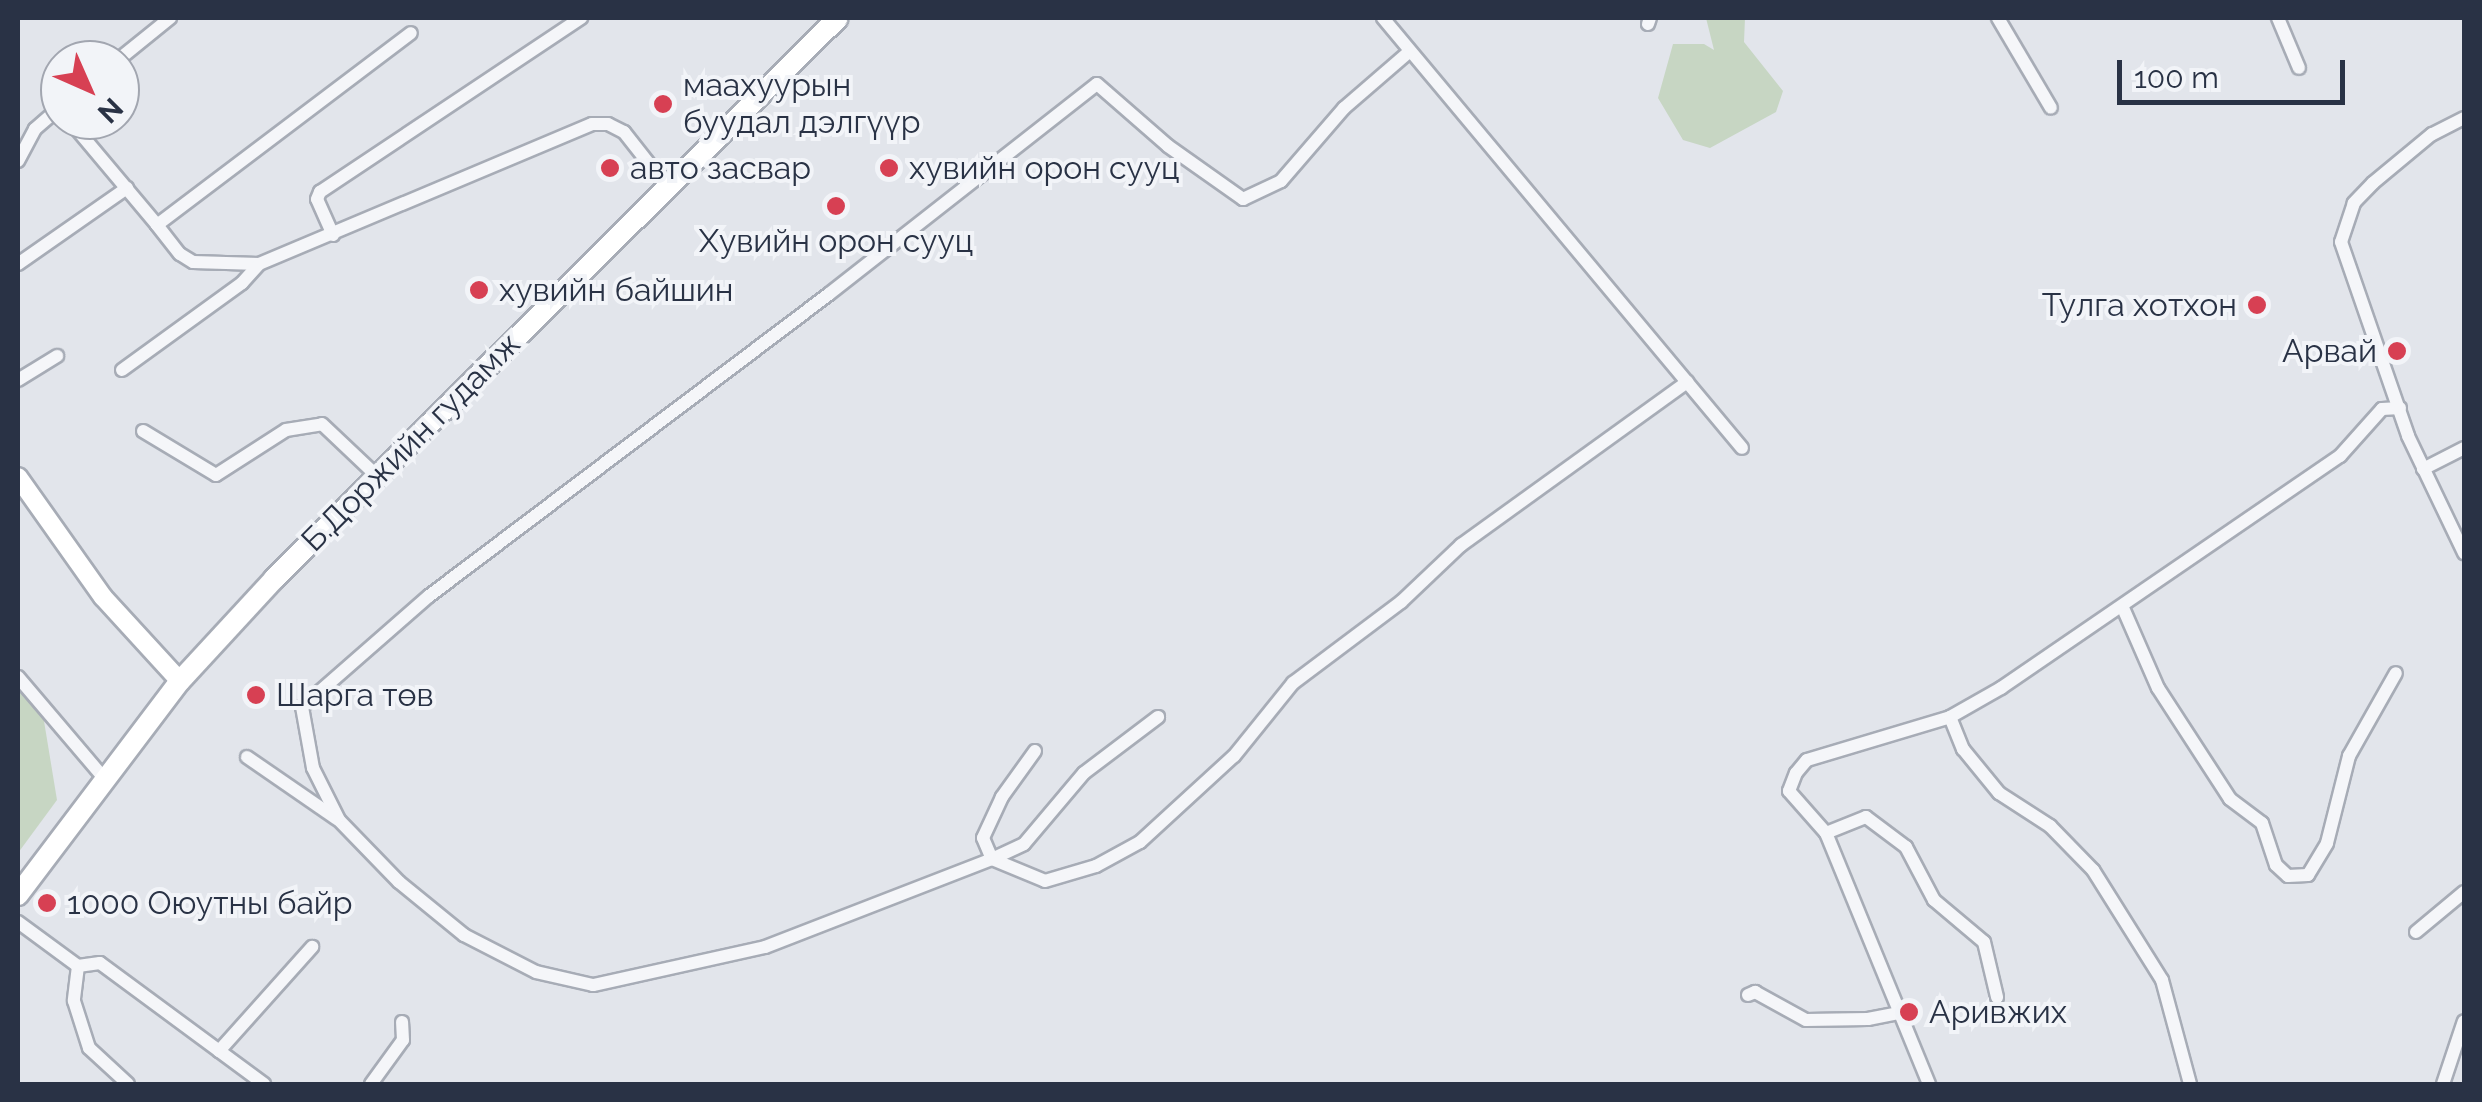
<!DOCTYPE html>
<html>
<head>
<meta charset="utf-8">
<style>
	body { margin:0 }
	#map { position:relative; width:2482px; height:1102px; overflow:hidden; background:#e2e5eb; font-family:Raleway,sans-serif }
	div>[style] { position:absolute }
	.green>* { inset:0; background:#c7d6c3 }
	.roads { filter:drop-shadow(2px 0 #a7acb6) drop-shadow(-2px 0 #a7acb6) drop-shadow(0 2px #a7acb6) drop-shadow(0 -2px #a7acb6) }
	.street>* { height:12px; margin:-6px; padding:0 6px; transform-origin:6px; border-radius:6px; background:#f5f6f9 }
	.secondary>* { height:18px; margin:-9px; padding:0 9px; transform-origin:9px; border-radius:9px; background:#fff }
	.primary>* { height:20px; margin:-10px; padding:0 10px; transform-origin:10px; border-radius:10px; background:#fff }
	.dots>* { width:28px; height:28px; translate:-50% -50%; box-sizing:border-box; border:5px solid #f2f4f8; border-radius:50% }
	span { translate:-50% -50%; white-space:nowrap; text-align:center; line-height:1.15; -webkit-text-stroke:8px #f2f4f8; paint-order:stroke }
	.poi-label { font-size:32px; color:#293245 }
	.left { translate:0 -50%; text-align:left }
	.right { translate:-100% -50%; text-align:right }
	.street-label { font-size:32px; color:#293245 }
	.frame { position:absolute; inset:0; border:20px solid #293245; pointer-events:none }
	.north { position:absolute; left:40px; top:40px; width:100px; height:100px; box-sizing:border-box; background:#f2f4f8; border:2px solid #a2a6b0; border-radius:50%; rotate:135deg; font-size:28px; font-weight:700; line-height:40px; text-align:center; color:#293245 }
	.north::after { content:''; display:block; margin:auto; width:35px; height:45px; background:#d74053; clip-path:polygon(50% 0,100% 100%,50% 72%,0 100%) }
	.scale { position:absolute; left:2117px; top:60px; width:228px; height:45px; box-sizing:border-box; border:5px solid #293245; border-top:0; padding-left:12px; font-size:30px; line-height:35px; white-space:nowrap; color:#293245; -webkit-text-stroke:8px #f2f4f8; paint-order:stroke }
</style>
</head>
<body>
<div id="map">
	<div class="green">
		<div style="clip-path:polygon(1706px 18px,1745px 18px,1744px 42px,1783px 91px,1776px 112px,1710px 148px,1683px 140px,1658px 98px,1673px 44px,1704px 44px,1714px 50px)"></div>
		<div style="clip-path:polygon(18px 687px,43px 715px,57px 800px,18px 853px)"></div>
	</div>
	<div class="roads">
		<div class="street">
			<div style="left:1383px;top:18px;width:560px;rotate:50.14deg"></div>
			<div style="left:1998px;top:18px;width:104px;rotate:59.5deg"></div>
			<div style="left:2278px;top:18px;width:54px;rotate:67.2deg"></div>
			<div style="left:1648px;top:24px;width:6px;rotate:-72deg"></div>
			<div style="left:118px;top:60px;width:67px;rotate:-38.9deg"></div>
			<div style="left:2464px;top:118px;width:36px;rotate:153deg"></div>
			<div style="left:2432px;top:134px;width:77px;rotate:140.3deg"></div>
			<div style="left:2373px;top:183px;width:28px;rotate:134deg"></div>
			<div style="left:2354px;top:203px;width:41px;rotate:108.4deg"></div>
			<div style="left:2341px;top:242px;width:205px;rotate:70.9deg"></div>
			<div style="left:2408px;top:436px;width:130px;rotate:64.4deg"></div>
			<div style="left:69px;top:120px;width:137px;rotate:50deg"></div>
			<div style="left:157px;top:225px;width:318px;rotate:-37.1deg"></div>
			<div style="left:18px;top:161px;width:36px;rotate:-62deg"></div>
			<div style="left:35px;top:129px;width:33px;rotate:-41deg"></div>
			<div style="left:157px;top:225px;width:37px;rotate:52deg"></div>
			<div style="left:180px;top:254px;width:15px;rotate:32deg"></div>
			<div style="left:193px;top:262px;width:66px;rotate:1.7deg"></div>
			<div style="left:259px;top:264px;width:361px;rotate:-22.8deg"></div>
			<div style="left:592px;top:124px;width:16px"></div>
			<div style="left:608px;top:124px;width:18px;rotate:27deg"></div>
			<div style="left:624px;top:132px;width:71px;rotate:51.8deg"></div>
			<div style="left:333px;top:235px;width:39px;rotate:-114deg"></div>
			<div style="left:317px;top:199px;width:8px;rotate:-67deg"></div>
			<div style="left:320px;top:192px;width:314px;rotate:-33.7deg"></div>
			<div style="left:18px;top:264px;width:133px;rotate:-34.9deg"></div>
			<div style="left:122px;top:370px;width:148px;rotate:-35.9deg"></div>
			<div style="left:242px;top:283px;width:25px;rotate:-48deg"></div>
			<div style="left:18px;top:380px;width:46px;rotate:-31.6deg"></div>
			<div style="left:143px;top:431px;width:85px;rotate:31.1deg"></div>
			<div style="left:216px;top:475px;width:83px;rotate:-32.7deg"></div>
			<div style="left:286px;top:430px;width:36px;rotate:-9deg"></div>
			<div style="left:322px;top:424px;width:74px;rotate:43.4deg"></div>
			<div style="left:2423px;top:469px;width:46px;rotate:-27.1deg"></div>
			<div style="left:2123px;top:608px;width:87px;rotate:66.4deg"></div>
			<div style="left:2158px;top:688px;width:132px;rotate:57deg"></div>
			<div style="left:2230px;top:799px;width:40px;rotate:37deg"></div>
			<div style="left:2262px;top:823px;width:44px;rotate:71.6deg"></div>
			<div style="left:2276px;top:865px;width:16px;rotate:43deg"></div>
			<div style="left:2288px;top:876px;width:20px;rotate:-3deg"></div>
			<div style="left:2308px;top:875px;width:37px;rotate:-59deg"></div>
			<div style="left:2327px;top:843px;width:90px;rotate:-75.8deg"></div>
			<div style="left:2349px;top:756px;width:95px;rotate:-60.5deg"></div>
			<div style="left:18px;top:677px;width:133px;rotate:49.6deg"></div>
			<div style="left:1950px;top:717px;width:35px;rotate:68deg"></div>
			<div style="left:1963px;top:749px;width:57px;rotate:50.7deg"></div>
			<div style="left:1999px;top:793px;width:61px;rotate:32.9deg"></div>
			<div style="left:2050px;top:826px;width:62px;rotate:45.7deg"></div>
			<div style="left:2093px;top:870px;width:130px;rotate:57.9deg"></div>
			<div style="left:2162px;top:980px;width:108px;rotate:74.9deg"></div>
			<div style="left:1035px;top:751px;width:57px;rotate:125.7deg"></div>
			<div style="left:1002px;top:797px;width:45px;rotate:114.9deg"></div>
			<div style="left:983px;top:838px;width:23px;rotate:67deg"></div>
			<div style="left:992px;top:859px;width:243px;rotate:158.8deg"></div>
			<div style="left:765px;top:947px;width:176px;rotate:167.5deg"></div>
			<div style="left:593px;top:985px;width:58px;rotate:-167.2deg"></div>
			<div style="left:536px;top:972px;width:81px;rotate:-152.8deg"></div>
			<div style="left:464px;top:935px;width:84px;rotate:-140.8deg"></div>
			<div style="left:399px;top:882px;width:86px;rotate:-134.1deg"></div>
			<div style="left:339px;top:820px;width:58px;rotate:-116.6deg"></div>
			<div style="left:313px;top:768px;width:62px;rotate:-100.2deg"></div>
			<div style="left:302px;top:707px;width:169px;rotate:-41.2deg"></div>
			<div style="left:429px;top:596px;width:501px;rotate:-37.05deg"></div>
			<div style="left:829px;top:294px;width:340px;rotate:-38.1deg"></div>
			<div style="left:1097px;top:84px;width:94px;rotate:41.1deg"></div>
			<div style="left:1168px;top:146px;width:92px;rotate:35.2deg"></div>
			<div style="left:1243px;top:199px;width:42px;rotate:-25.3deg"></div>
			<div style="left:1281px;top:181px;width:96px;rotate:-49.2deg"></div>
			<div style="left:1344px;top:108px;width:87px;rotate:-40.8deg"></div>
			<div style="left:247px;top:757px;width:109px;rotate:34.6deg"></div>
			<div style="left:1826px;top:833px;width:43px;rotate:-21.8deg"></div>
			<div style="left:1866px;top:817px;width:50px;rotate:36.9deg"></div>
			<div style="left:1906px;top:847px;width:60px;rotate:62.2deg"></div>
			<div style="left:1934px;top:900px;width:65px;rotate:40deg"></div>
			<div style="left:1984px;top:942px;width:57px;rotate:76.7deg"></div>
			<div style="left:992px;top:859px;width:57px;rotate:22.5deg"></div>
			<div style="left:1045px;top:881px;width:53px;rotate:-16.4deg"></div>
			<div style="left:1096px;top:866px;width:50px;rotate:-28.6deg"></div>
			<div style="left:1140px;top:842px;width:127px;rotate:-42.5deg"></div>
			<div style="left:1234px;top:756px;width:94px;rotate:-51.1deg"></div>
			<div style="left:1293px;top:683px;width:135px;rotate:-36.9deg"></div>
			<div style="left:1401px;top:602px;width:83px;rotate:-43.5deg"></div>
			<div style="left:1461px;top:545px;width:279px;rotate:-35.8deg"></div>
			<div style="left:992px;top:859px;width:35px;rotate:-25deg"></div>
			<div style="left:1024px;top:844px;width:93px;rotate:-49.8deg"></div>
			<div style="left:1084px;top:773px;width:93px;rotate:-37.1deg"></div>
			<div style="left:18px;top:922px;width:74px;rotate:36.3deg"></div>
			<div style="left:78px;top:966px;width:35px;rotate:97deg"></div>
			<div style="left:74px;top:1001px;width:49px;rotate:72.3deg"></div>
			<div style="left:89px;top:1048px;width:53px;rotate:42.7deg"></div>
			<div style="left:2416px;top:932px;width:62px;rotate:-39.8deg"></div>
			<div style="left:78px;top:966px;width:22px;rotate:-8deg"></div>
			<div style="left:100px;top:963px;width:204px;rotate:36.4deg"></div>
			<div style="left:1748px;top:995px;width:8px;rotate:-23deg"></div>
			<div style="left:1755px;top:992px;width:58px;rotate:28.8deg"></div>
			<div style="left:1806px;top:1020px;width:62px;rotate:-0.9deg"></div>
			<div style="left:1868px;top:1019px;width:32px;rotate:-11deg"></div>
			<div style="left:219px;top:1051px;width:140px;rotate:-48.2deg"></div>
			<div style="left:371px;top:1084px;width:54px;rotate:-54deg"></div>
			<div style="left:403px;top:1040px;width:18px;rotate:-93deg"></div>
			<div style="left:1929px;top:1084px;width:271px;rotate:-112.3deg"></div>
			<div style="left:1826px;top:833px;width:56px;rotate:-131.4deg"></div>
			<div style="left:1789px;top:791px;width:19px;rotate:-69deg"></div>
			<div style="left:1796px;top:773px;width:17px;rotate:-50deg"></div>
			<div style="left:1807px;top:760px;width:149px;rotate:-16.7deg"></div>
			<div style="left:1950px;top:717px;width:59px;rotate:-29.6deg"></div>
			<div style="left:2001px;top:688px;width:411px;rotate:-34.4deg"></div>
			<div style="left:2340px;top:456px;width:63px;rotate:-48.2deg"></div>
			<div style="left:2382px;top:409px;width:18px;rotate:-3deg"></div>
			<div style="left:2443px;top:1084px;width:66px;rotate:-71.6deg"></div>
		</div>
		<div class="secondary">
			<div style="left:18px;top:477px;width:147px;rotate:54.7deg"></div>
			<div style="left:103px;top:597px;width:114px;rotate:47.5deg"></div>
		</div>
		<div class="primary">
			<div style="left:18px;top:895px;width:268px;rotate:-52.9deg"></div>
			<div style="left:180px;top:681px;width:139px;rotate:-47.3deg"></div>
			<div style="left:274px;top:579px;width:795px;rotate:-44.85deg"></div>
		</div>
	</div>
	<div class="dots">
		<div style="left:663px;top:104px;background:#d74053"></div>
		<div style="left:610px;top:168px;background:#d74053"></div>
		<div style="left:889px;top:168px;background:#d74053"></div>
		<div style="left:836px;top:206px;background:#d74053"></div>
		<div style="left:479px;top:290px;background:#d74053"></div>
		<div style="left:2257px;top:305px;background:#d74053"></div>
		<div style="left:2397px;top:351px;background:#d74053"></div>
		<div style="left:256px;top:695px;background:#d74053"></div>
		<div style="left:47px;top:903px;background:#d74053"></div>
		<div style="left:1909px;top:1012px;background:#d74053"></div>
	</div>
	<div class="poi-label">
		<span class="left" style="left:683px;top:104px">маахуурын<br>буудал дэлгүүр</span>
		<span class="left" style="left:630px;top:168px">авто засвар</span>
		<span class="left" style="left:909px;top:168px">хувийн орон сууц</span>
		<span style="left:836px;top:241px">Хувийн орон сууц</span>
		<span class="left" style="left:499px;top:290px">хувийн байшин</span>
		<span class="right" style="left:2237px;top:305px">Тулга хотхон</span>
		<span class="right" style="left:2377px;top:351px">Арвай</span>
		<span class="left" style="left:276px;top:695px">Шарга төв</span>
		<span class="left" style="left:67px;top:903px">1000 Оюутны байр</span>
		<span class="left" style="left:1929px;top:1012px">Аривжих</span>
	</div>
	<div class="street-label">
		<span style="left:411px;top:442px;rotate:-45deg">Б.Доржийн гудамж</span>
	</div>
	<div class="frame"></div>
	<div class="north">N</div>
	<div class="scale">100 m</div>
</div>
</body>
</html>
